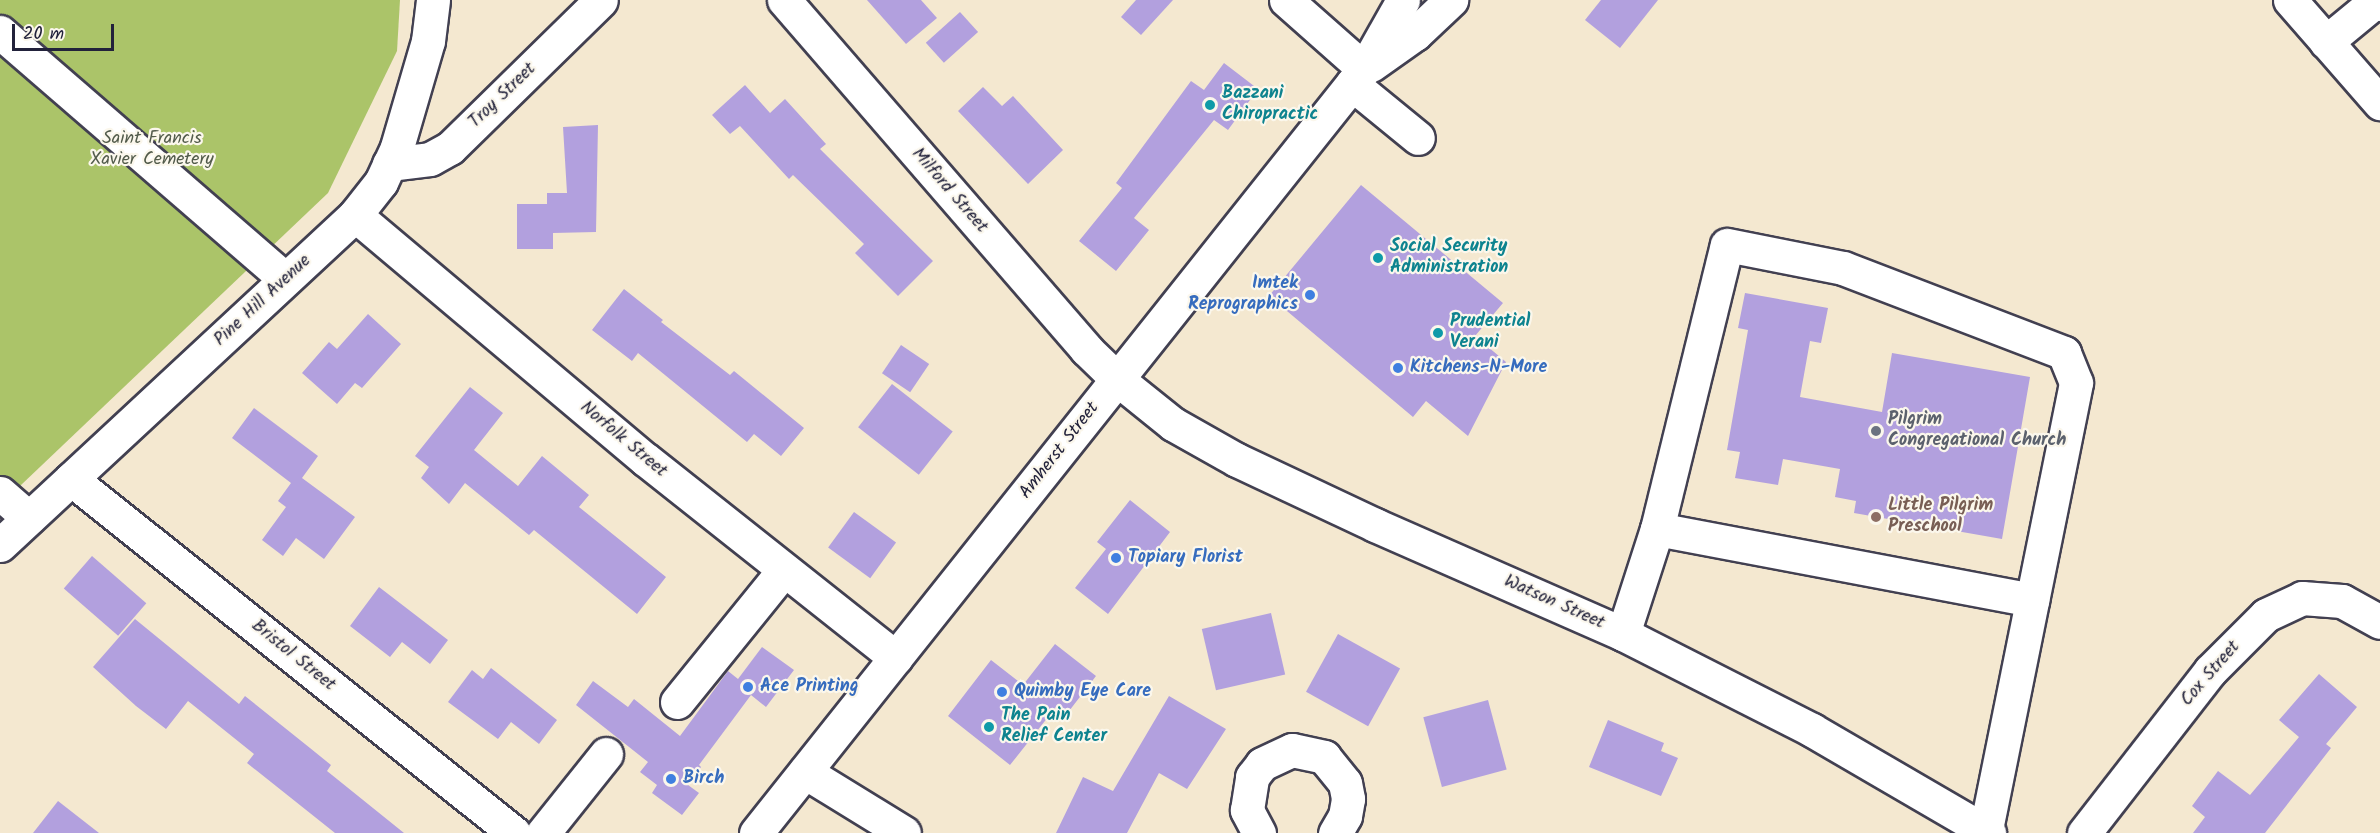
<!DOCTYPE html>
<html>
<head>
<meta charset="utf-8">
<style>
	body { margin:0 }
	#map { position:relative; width:2380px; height:833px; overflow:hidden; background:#f4e8d0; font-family:Kalam,sans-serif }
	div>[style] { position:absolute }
	.green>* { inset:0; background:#abc469 }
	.building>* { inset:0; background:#b2a0de; transform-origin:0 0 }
	.roads { filter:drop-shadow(2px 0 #424051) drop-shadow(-2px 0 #424051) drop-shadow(0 2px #424051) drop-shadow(0 -2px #424051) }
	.minor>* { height:33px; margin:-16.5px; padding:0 16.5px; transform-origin:16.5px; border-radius:16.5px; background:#fff }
	.major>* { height:33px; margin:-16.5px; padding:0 16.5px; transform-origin:16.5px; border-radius:16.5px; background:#fff }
	.dots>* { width:16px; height:16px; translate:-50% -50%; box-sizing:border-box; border:3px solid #fbf7ec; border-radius:50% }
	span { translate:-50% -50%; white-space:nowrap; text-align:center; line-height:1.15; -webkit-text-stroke:4.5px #fbf7ec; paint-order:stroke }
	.culture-label { font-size:18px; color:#0d838f; font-weight:700 }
	.left { translate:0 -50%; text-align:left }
	.street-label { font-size:18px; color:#22223b }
	.park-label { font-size:18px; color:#525b4b }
	.shop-label { font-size:18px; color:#366cbe; font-weight:700 }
	.right { translate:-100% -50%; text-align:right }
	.worship-label { font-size:18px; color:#5b616d; font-weight:700 }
	.education-label { font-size:18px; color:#785e54; font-weight:700 }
	.scale { position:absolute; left:12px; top:24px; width:102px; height:27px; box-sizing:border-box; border:3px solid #22223b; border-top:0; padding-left:8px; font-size:18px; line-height:21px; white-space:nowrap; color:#22223b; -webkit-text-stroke:4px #fbf7ec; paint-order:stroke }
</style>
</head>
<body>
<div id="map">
	<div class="green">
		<div style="clip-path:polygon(0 0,400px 0,397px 51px,328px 193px,0 505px)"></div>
	</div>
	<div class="building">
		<div style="clip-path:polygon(867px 0,921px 0,937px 18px,906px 44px)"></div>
		<div style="clip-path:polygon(1136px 0,1173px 0,1141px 35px,1121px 17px)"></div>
		<div style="clip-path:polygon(1601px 0,1658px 0,1620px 48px,1585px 20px)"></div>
		<div style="left:960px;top:12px;width:27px;height:46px;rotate:48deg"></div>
		<div style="clip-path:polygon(1224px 63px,1258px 89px,1228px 130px,1214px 120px,1134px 218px,1149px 230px,1116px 271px,1079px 241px,1122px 188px,1116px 183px,1191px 81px,1204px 90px)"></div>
		<div style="clip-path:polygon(745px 85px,770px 113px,785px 99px,826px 144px,820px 149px,933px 261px,898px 296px,855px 253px,864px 244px,793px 175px,789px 179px,740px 126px,730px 134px,712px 115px)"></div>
		<div style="clip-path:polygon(983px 87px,1002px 106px,1013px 96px,1063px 150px,1028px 184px,958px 111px)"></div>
		<div style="clip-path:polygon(598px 125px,596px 232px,553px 233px,553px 249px,517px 249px,517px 204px,547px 204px,547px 193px,567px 193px,563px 127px)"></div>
		<div style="clip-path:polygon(1361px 185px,1503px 303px,1475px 336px,1506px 362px,1468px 436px,1426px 401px,1413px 417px,1269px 296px)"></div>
		<div style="clip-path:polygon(624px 289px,663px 320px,661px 322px,730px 375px,734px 371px,804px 428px,781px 456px,754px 434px,747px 442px,638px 353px,632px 361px,592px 330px)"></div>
		<div style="clip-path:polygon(1745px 293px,1828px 308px,1821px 343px,1810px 341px,1800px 397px,1882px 412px,1892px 353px,2030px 377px,2002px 539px,1854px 513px,1856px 501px,1835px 497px,1840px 469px,1783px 459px,1778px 485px,1735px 478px,1740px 452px,1727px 450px,1748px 330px,1738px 328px)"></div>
		<div style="clip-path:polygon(368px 314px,401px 344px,362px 388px,355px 383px,337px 404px,302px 373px,329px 342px,337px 349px)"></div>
		<div style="left:901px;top:345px;width:34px;height:34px;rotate:34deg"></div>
		<div style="left:892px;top:384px;width:77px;height:55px;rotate:38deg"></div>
		<div style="clip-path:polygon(470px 387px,503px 413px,474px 450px,518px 486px,542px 456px,589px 495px,579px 507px,666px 577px,637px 614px,534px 530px,529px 535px,465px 483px,449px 504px,421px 478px,429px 467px,415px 456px)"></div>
		<div style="clip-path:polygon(254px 408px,318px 456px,302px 478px,355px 517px,324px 559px,296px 538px,283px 556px,262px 540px,286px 507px,278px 501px,291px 483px,232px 438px)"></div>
		<div style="clip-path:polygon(1130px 500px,1170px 532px,1108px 614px,1075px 588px,1106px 549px,1097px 542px)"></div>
		<div style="left:854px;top:512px;width:52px;height:44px;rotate:36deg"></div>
		<div style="left:92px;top:556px;width:72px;height:43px;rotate:41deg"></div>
		<div style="clip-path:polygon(379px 587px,448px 640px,430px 664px,402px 642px,390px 657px,350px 626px)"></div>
		<div style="left:1271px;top:613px;width:63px;height:71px;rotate:77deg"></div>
		<div style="clip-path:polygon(135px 619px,239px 704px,245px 696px,310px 748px,331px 765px,327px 771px,404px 833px,335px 833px,247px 763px,254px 754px,188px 701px,166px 729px,136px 706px,93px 667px)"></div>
		<div style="left:1338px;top:634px;width:71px;height:66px;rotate:29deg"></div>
		<div style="clip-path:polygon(1055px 644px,1096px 676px,1066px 715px,1056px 707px,1010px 765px,948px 716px,991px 660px,1023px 685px)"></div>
		<div style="clip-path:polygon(762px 647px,794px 670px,766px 707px,751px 695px,699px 765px,701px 767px,688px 785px,699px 793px,682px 815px,652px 793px,657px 785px,640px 772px,648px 762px,576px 705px,593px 681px,628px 707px,634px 699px,680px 736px,728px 671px,738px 679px)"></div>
		<div style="clip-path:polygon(491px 668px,557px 720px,539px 744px,511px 722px,498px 739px,448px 702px,472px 670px,483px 679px)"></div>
		<div style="clip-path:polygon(2319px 674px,2357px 707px,2326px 744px,2331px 748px,2265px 833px,2193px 833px,2205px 817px,2192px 806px,2218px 771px,2250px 795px,2299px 737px,2279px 720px)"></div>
		<div style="clip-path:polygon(1169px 696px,1226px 729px,1187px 789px,1159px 773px,1127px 833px,1056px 833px,1083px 777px,1113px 791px)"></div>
		<div style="left:1488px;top:700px;width:72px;height:67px;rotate:75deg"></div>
		<div style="clip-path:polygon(1608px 720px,1664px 743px,1661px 751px,1678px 758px,1661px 796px,1589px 767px)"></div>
		<div style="clip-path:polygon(58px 801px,99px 833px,33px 833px)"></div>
	</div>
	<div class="roads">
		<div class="minor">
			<div style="left:784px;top:0;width:462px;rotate:49.1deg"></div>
			<div style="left:1086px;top:349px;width:43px;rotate:44.1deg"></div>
			<div style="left:1117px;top:379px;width:72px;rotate:38.8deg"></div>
			<div style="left:1173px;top:424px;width:73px;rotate:29.4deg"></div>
			<div style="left:1237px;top:460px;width:153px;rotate:25.2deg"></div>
			<div style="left:1375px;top:525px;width:271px;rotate:23.7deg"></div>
			<div style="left:1623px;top:634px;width:212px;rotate:26.9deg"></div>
			<div style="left:1812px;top:730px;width:205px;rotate:30.2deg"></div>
			<div style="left:1286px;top:0;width:104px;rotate:41.5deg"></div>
			<div style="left:0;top:32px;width:377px;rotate:40.9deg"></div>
			<div style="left:2326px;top:42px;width:66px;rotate:-39.5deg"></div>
			<div style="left:1352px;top:84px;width:85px;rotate:39.3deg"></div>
			<div style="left:389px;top:164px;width:41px;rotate:-7deg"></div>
			<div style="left:430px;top:159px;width:23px;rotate:-29deg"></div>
			<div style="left:450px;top:148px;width:211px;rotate:-44.4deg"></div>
			<div style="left:355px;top:215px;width:379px;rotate:40.1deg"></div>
			<div style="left:645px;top:459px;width:320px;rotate:38.4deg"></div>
			<div style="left:71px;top:479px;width:567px;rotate:38.63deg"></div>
			<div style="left:0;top:493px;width:38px;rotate:41deg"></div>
			<div style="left:1657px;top:529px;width:382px;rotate:10.7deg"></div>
			<div style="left:0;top:545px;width:485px;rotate:-42.9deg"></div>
			<div style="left:355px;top:215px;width:42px;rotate:-51.8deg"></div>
			<div style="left:381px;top:182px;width:38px;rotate:-65deg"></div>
			<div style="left:397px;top:147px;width:110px;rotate:-73.7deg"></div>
			<div style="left:428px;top:41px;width:41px;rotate:-83deg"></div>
			<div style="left:1623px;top:634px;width:110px;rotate:-72.1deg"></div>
			<div style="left:1657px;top:529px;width:292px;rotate:-76.2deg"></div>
			<div style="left:1727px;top:245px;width:118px;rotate:11.2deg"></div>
			<div style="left:1843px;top:268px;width:237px;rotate:21deg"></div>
			<div style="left:2064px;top:353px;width:32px;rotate:68deg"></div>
			<div style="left:2076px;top:383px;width:457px;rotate:101.4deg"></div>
			<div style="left:677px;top:702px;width:170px;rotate:-51deg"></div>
			<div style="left:805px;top:772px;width:116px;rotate:31.6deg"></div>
			<div style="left:543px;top:833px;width:101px;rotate:-51.4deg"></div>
			<div style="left:1259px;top:833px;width:26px;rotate:-118deg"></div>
			<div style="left:1247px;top:810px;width:33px;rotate:-81deg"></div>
			<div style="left:1252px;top:777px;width:16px;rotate:-52deg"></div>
			<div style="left:1262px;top:764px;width:33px;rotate:-25deg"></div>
			<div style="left:1292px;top:750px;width:33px;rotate:12deg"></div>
			<div style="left:1324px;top:757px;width:33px;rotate:51deg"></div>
			<div style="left:1345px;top:783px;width:16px;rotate:79deg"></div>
			<div style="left:1348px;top:799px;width:17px;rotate:100deg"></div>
			<div style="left:1345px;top:816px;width:20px;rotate:120deg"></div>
			<div style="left:2084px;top:833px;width:205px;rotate:-52.1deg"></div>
			<div style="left:2210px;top:671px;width:79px;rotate:-45deg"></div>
			<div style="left:2266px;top:615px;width:40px;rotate:-25deg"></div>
			<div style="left:2302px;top:598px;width:40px;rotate:4.3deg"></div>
			<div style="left:2342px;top:601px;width:43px;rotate:28.9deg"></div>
		</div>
		<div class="major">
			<div style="left:2290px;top:0;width:137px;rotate:48.9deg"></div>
			<div style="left:2377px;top:0;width:5px;rotate:53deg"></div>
			<div style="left:1371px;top:65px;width:54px;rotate:-35.2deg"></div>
			<div style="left:1415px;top:34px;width:50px;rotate:-43.4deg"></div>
			<div style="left:756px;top:833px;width:976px;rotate:-51.49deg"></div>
			<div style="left:1364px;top:69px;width:79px;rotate:-60.5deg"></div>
		</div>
	</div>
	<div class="dots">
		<div style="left:1210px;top:105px;background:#0f9aa8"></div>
		<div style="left:1378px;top:258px;background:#0f9aa8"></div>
		<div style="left:1310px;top:295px;background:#3f7fe0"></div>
		<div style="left:1438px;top:333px;background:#0f9aa8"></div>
		<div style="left:1398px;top:368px;background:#3f7fe0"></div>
		<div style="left:1876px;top:431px;background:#6b7280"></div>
		<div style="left:1876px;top:517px;background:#8d6e63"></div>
		<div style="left:1116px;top:558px;background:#3f7fe0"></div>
		<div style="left:748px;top:687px;background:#3f7fe0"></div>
		<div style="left:1002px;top:692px;background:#3f7fe0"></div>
		<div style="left:989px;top:727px;background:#0f9aa8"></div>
		<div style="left:671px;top:779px;background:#3f7fe0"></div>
	</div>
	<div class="culture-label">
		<span class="left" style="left:1222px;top:105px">Bazzani<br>Chiropractic</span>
		<span class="left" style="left:1390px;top:258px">Social Security<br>Administration</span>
		<span class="left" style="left:1450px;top:333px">Prudential<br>Verani</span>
		<span class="left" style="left:1001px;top:727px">The Pain<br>Relief Center</span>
	</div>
	<div class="street-label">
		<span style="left:503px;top:96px;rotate:-44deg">Troy Street</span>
		<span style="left:949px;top:191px;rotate:49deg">Milford Street</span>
		<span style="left:263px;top:301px;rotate:-43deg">Pine Hill Avenue</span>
		<span style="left:623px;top:440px;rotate:40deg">Norfolk Street</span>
		<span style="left:1060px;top:451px;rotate:-52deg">Amherst Street</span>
		<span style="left:1554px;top:603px;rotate:24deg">Watson Street</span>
		<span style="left:293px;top:656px;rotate:39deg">Bristol Street</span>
		<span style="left:2211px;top:674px;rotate:-49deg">Cox Street</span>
	</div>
	<div class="park-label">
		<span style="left:152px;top:150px">Saint Francis<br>Xavier Cemetery</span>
	</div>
	<div class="shop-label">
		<span class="right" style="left:1298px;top:295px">Imtek<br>Reprographics</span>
		<span class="left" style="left:1410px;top:368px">Kitchens-N-More</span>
		<span class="left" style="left:1128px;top:558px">Topiary Florist</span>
		<span class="left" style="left:760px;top:687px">Ace Printing</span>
		<span class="left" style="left:1014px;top:692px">Quimby Eye Care</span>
		<span class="left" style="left:683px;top:779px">Birch</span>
	</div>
	<div class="worship-label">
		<span class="left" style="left:1888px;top:431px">Pilgrim<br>Congregational Church</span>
	</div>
	<div class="education-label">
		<span class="left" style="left:1888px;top:517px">Little Pilgrim<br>Preschool</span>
	</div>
	<div class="scale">20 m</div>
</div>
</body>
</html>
